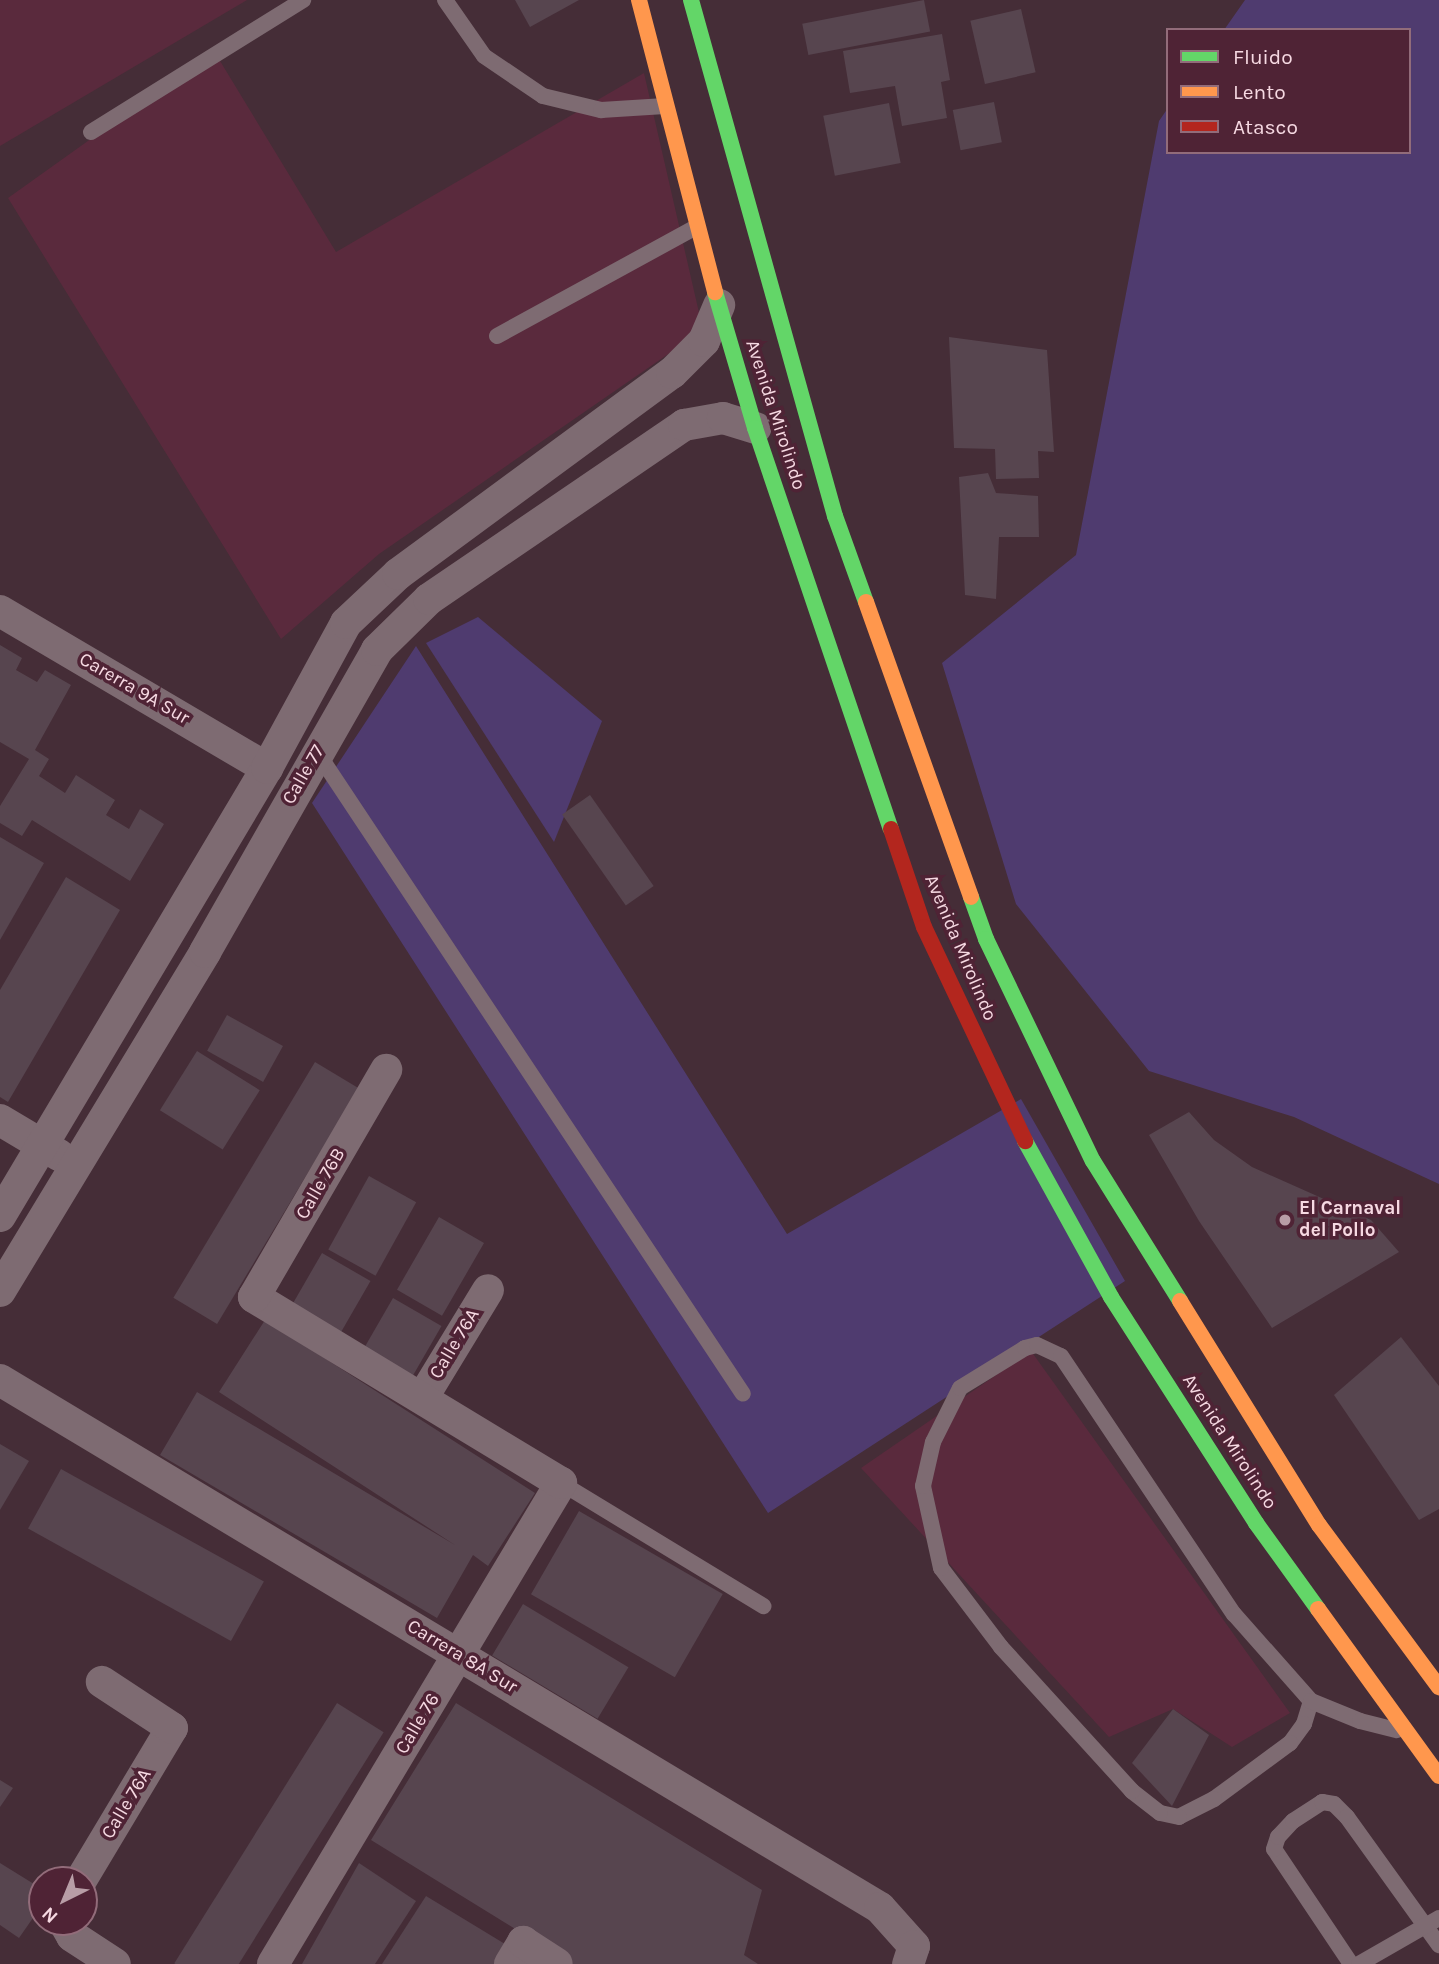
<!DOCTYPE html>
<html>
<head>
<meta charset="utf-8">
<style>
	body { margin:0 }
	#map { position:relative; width:1439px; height:1964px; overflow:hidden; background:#452d37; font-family:Karla,sans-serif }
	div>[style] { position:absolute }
	.built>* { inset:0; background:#5a2a3d }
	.green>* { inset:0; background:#4f3b6f }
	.building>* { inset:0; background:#57454f; transform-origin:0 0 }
	.lane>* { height:16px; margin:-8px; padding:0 8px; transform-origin:8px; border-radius:8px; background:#7e6b72 }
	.street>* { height:32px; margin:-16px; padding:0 16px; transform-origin:16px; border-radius:16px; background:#7e6b72 }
	.fast>* { height:16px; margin:-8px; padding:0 8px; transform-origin:8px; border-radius:8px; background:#63d668 }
	.slow>* { height:16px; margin:-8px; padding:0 8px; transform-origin:8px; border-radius:8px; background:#ff974d }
	.jam>* { height:16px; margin:-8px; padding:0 8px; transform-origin:8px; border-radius:8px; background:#b3261e }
	.dots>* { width:19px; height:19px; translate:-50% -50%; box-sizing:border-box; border:4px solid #4f2335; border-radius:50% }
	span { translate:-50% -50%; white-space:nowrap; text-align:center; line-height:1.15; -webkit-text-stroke:7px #4f2335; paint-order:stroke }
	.street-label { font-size:19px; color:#f6d9e2 }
	.poi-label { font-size:19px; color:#f6d9e2; font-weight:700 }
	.left { translate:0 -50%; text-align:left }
	.legend { position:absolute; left:1166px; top:28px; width:245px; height:126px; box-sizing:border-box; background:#4f2335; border:2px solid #926c7a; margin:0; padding:9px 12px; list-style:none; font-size:21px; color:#f6d9e2 }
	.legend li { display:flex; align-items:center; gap:14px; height:35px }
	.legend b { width:35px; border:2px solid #926c7a }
	.north { position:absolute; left:28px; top:1866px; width:70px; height:70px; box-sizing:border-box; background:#4f2335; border:2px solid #926c7a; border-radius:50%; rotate:223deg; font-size:19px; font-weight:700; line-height:28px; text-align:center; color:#f6d9e2 }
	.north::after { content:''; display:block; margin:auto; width:24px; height:32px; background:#b89da6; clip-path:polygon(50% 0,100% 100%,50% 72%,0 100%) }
</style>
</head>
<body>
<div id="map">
	<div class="built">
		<div style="clip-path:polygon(0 0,247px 0,0 146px)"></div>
		<div style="clip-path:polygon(214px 51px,336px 252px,644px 73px,703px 330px,379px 554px,281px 639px,8px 198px)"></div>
		<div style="clip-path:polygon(1031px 1351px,1290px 1713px,1232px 1747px,1173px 1709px,1109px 1737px,861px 1468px)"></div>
	</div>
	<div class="green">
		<div style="clip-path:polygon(1245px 0,1439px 0,1439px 1184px,1294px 1117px,1149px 1071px,1016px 904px,942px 663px,1076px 555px,1159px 121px,1168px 108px,1168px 152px,1409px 152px,1409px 30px,1224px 30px)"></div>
		<div style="clip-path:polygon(478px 617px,602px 721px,554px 842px,426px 643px)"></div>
		<div style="clip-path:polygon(416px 646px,787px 1234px,1021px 1099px,1125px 1281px,768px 1513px,312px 803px)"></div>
	</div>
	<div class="building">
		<div style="clip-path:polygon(515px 0,579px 0,530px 27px)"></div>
		<div style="left:924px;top:0;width:32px;height:124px;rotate:79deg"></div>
		<div style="left:1021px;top:9px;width:65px;height:52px;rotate:77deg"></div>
		<div style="clip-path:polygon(942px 34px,950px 80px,941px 82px,947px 118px,902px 126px,895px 86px,850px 93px,843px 51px)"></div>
		<div style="left:994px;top:102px;width:41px;height:42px;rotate:79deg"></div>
		<div style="left:889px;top:103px;width:61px;height:67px;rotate:79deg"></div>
		<div style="clip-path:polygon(949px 337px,1047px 350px,1054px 452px,1038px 451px,1039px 478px,996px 479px,995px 449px,954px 448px)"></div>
		<div style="clip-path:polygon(988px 473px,996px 493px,1038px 496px,1039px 537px,999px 537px,996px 599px,965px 595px,959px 477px)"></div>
		<div style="clip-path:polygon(0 645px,22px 658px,16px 670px,37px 682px,45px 670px,71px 685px,35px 750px,49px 759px,39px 776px,65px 793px,76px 775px,115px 800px,106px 815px,129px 829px,140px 809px,164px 824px,130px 881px,32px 820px,22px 836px,0 823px,0 806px,29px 759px,0 742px)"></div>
		<div style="left:590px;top:795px;width:111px;height:34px;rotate:55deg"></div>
		<div style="clip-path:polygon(0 837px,44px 863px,0 940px)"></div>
		<div style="clip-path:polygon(66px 877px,120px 910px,8px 1102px,0 1097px,0 990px)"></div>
		<div style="left:227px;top:1015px;width:64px;height:41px;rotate:29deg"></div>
		<div style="left:197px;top:1051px;width:74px;height:70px;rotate:32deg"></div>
		<div style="left:315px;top:1062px;width:51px;height:275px;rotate:31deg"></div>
		<div style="clip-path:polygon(1189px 1112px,1214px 1140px,1252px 1167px,1371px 1220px,1399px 1252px,1272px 1328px,1199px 1221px,1149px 1135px)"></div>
		<div style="left:369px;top:1176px;width:54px;height:84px;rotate:29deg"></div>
		<div style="left:439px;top:1217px;width:52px;height:84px;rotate:30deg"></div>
		<div style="left:322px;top:1253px;width:56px;height:60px;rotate:30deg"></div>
		<div style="left:393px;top:1298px;width:56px;height:62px;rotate:30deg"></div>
		<div style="clip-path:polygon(265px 1320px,535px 1493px,488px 1566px,473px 1555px,437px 1618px,160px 1455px,197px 1392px,455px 1545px,219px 1392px)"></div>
		<div style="clip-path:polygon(1401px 1337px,1439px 1386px,1439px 1509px,1419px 1520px,1334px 1395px)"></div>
		<div style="clip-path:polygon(0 1444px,29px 1461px,0 1510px)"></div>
		<div style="left:61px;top:1469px;width:232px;height:68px;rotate:29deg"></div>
		<div style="left:579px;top:1511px;width:166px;height:96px;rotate:30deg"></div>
		<div style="left:523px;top:1604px;width:123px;height:60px;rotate:31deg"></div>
		<div style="left:337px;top:1703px;width:55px;height:307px;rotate:32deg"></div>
		<div style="clip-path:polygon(456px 1703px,762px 1890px,744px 1955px,758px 1964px,572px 1964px,371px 1840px)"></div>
		<div style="clip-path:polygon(1173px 1709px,1209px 1735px,1172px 1806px,1132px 1763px)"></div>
		<div style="clip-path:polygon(0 1780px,13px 1788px,0 1807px)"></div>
		<div style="clip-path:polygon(0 1863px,42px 1889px,42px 1905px,19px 1938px,0 1925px)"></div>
		<div style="clip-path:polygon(359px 1863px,416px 1901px,375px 1964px,302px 1964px)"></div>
		<div style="clip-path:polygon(426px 1896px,505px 1944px,494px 1964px,382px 1964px)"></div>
	</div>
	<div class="lane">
		<div style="left:445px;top:0;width:68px;rotate:55.1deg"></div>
		<div style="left:484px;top:56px;width:71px;rotate:34.1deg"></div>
		<div style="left:543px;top:96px;width:60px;rotate:13.6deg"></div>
		<div style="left:601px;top:110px;width:64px;rotate:-3.6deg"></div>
		<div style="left:91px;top:132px;width:250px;rotate:-31.9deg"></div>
		<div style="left:497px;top:336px;width:227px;rotate:-28.7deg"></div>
		<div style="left:317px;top:752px;width:770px;rotate:56.43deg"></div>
		<div style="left:561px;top:1483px;width:237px;rotate:31.3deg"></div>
		<div style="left:1311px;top:1701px;width:24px;rotate:107deg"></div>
		<div style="left:1304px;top:1724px;width:24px;rotate:126deg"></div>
		<div style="left:1290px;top:1743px;width:94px;rotate:143.6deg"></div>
		<div style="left:1214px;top:1799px;width:39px;rotate:153deg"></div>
		<div style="left:1179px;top:1817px;width:19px;rotate:-168deg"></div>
		<div style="left:1160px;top:1813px;width:36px;rotate:-142deg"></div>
		<div style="left:1132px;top:1791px;width:195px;rotate:-132.3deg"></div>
		<div style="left:1001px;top:1647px;width:99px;rotate:-127.2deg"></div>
		<div style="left:941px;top:1568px;width:84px;rotate:-102.4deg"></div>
		<div style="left:923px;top:1486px;width:45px;rotate:-77.2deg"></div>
		<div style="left:933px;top:1442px;width:60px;rotate:-63.4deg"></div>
		<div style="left:960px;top:1388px;width:76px;rotate:-31.6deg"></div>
		<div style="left:1025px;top:1348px;width:12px;rotate:-14deg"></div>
		<div style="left:1037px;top:1345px;width:26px;rotate:25deg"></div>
		<div style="left:1061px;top:1356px;width:311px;rotate:56.2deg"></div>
		<div style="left:1234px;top:1614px;width:116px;rotate:48.5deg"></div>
		<div style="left:1311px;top:1701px;width:53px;rotate:22.2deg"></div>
		<div style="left:1360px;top:1721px;width:38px;rotate:14deg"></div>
		<div style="left:1351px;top:1964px;width:138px;rotate:-123.8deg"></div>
		<div style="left:1274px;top:1849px;width:13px;rotate:-72deg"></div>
		<div style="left:1278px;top:1837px;width:22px;rotate:-47deg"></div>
		<div style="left:1293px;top:1821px;width:35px;rotate:-33deg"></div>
		<div style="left:1322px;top:1802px;width:12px;rotate:9deg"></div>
		<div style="left:1334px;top:1804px;width:18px;rotate:45deg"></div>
		<div style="left:1347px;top:1817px;width:158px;rotate:54.3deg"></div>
		<div style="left:1359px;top:1964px;width:92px;rotate:-29.9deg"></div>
	</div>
	<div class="street">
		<div style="left:0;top:611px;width:310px;rotate:30.5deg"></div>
		<div style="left:0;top:1120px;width:69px;rotate:30.7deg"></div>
		<div style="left:0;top:1216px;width:522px;rotate:-59.21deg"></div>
		<div style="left:267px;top:768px;width:165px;rotate:-61.4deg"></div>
		<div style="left:346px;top:623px;width:71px;rotate:-43.3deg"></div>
		<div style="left:398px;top:574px;width:340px;rotate:-36.3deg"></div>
		<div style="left:672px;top:373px;width:45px;rotate:-45deg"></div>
		<div style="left:704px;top:341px;width:39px;rotate:-67deg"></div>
		<div style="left:0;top:1291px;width:396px;rotate:-58.8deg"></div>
		<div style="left:205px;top:952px;width:348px;rotate:-60.3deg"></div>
		<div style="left:377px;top:650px;width:73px;rotate:-44.4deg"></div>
		<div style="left:429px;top:599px;width:309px;rotate:-34.3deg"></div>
		<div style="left:684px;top:425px;width:40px;rotate:-10deg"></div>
		<div style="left:723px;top:418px;width:34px;rotate:17deg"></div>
		<div style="left:0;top:1380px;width:1026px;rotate:30.96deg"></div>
		<div style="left:880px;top:1908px;width:51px;rotate:48.2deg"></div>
		<div style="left:914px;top:1946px;width:19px;rotate:108deg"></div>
		<div style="left:423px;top:1397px;width:125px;rotate:-58.7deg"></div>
		<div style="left:81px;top:1880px;width:177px;rotate:-59.1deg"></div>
		<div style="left:172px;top:1728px;width:84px;rotate:-146.7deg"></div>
		<div style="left:64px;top:1922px;width:16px;rotate:60deg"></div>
		<div style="left:72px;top:1936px;width:51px;rotate:33.1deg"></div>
		<div style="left:273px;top:1964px;width:561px;rotate:-59.09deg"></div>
		<div style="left:561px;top:1483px;width:359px;rotate:-148.8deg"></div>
		<div style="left:254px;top:1297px;width:263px;rotate:-59.8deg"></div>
		<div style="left:510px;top:1964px;width:26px;rotate:-59deg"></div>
		<div style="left:523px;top:1942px;width:40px;rotate:32.9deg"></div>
	</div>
	<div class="fast">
		<div style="left:691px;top:0;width:536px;rotate:74.41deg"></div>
		<div style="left:835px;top:516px;width:91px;rotate:70.2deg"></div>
		<div style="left:715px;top:292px;width:142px;rotate:73.6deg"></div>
		<div style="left:755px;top:428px;width:423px;rotate:71.3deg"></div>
		<div style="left:971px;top:897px;width:45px;rotate:70.3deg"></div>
		<div style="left:986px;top:939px;width:246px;rotate:64.3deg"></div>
		<div style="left:1093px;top:1161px;width:165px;rotate:58.1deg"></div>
		<div style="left:1025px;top:1141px;width:178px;rotate:61.1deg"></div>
		<div style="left:1111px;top:1297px;width:269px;rotate:57.3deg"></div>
		<div style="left:1256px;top:1523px;width:106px;rotate:54.2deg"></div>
	</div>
	<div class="slow">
		<div style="left:639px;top:0;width:302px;rotate:75.4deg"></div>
		<div style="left:866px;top:602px;width:313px;rotate:70.4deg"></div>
		<div style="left:1180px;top:1301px;width:264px;rotate:58.2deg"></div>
		<div style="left:1319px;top:1525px;width:202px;rotate:53.5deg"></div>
		<div style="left:1318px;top:1609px;width:206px;rotate:54.1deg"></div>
	</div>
	<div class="jam">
		<div style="left:891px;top:829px;width:103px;rotate:71.4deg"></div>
		<div style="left:924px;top:927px;width:237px;rotate:64.7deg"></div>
	</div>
	<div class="dots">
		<div style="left:1285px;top:1220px;background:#b89da6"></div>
	</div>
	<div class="street-label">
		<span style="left:775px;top:415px;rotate:72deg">Avenida Mirolindo</span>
		<span style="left:134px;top:689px;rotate:30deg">Carerra 9A Sur</span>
		<span style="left:304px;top:775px;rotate:-60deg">Calle 77</span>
		<span style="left:960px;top:948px;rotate:67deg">Avenida Mirolindo</span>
		<span style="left:321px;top:1184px;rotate:-60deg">Calle 76B</span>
		<span style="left:455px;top:1344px;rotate:-59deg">Calle 76A</span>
		<span style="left:1229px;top:1442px;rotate:57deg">Avenida Mirolindo</span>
		<span style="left:462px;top:1657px;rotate:31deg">Carrera 8A Sur</span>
		<span style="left:418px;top:1724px;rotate:-59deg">Calle 76</span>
		<span style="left:127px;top:1804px;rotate:-59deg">Calle 76A</span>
	</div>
	<div class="poi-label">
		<span class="left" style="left:1299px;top:1220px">El Carnaval<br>del Pollo</span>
	</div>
	<ul class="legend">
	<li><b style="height:9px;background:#63d668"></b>Fluido</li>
	<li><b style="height:9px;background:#ff974d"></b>Lento</li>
	<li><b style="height:9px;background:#b3261e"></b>Atasco</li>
	</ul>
	<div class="north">N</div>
</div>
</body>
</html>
